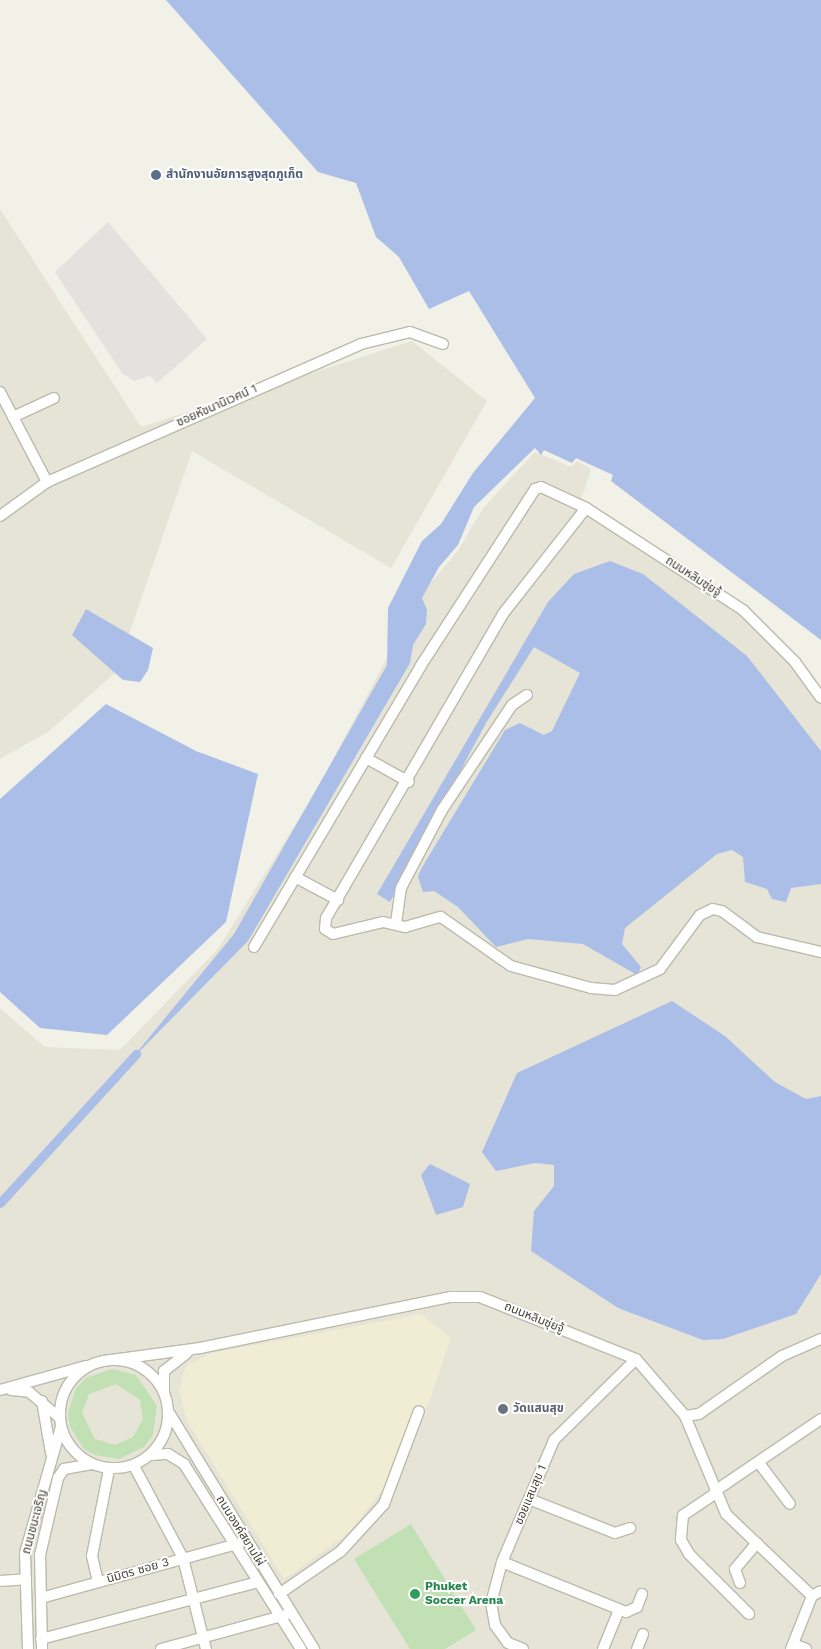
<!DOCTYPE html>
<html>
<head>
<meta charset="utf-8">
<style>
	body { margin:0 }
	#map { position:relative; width:821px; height:1649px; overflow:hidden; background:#f1f1e7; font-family:"Work Sans","Noto Sans Thai",sans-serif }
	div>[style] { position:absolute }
	.residential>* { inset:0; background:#e5e4d6 }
	.commercial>* { inset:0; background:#f1ecd4 }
	.green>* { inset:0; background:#c1e1b4 }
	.parking>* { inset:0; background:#e3e2de }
	.water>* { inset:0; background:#aabee7 }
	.canal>* { height:9px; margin:-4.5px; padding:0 4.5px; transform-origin:4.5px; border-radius:4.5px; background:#aabee7 }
	.roads { filter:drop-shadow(1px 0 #bcbaab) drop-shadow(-1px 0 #bcbaab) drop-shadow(0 1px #bcbaab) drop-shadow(0 -1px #bcbaab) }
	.minor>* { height:10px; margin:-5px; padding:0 5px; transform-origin:5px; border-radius:5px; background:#fff }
	.minor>.ring { margin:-5px; padding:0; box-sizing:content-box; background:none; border:10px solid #fff; border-radius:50% }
	.dots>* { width:14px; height:14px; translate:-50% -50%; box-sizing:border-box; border:2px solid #fff; border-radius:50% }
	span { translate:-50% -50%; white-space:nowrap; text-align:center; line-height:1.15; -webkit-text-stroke:4px #fff; paint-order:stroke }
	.service-label { font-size:12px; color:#4e5e75; font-weight:700 }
	.left { translate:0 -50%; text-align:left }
	.street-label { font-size:12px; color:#444237 }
	.worship-label { font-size:12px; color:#5b616d; font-weight:700 }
	.leisure-label { font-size:12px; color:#27864d; font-weight:700 }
</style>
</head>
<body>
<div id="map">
	<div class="residential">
		<div style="clip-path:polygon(0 209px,141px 427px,412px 341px,487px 401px,391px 568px,192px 451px,116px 672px,48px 732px,0 759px)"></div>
		<div style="clip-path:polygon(535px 452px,571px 467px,577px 461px,591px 469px,581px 500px,726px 600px,763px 631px,821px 701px,821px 1649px,0 1649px,0 1008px,45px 1047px,120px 1050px,218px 949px,315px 793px,421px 594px,458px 551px,483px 508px)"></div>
	</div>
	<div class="commercial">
		<div style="clip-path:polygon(421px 1314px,451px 1338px,428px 1405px,387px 1484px,348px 1534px,284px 1579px,187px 1421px,179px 1390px,186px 1366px,212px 1353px)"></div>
	</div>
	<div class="green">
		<div style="clip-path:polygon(evenodd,112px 1369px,136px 1375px,157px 1406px,153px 1435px,144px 1447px,119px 1459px,95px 1455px,84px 1449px,70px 1427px,68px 1413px,76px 1388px,86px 1378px,112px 1369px,116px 1384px,140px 1400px,143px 1419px,133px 1437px,115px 1445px,95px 1439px,82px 1413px,89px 1394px,116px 1384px)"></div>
		<div style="clip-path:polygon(411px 1524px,476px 1630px,445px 1649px,410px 1649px,354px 1559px)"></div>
	</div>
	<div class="parking">
		<div style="clip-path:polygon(108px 222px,207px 339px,157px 383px,150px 376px,134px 381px,122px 373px,55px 272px)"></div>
	</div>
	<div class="water">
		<div style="clip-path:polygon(166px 0,821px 0,821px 640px,611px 481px,613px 475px,576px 458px,572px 463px,544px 450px,541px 455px,535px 448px,474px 507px,458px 545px,439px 567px,422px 598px,427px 610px,426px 624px,413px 645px,410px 663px,248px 941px,129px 1062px,234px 934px,387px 665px,388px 608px,422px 541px,441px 524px,473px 473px,535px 398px,469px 291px,429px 309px,399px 257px,376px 237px,356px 183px,318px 172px)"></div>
		<div style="clip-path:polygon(610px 561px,643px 574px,747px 656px,821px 751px,821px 884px,791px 888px,786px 902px,772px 899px,767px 889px,745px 882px,743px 857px,732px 850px,717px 854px,625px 928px,622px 944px,641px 967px,637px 975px,583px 944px,528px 939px,496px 947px,458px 907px,434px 891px,423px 892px,418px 877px,421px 869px,505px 730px,520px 723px,544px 735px,552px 731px,580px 673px,534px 647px,486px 723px,390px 902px,377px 894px,548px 602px,574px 574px)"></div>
		<div style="clip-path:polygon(86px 609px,153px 648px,148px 670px,140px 682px,123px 680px,72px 635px)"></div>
		<div style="clip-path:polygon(106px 704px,196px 751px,258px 774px,226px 922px,107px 1035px,40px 1028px,0 992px,0 799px)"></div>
		<div style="clip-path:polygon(672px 1001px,725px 1036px,775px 1082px,806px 1099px,821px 1096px,821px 1274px,796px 1314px,723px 1339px,703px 1340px,618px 1308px,531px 1251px,534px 1211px,554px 1186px,554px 1165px,535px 1163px,496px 1171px,482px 1152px,517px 1073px)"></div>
		<div style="clip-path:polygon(430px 1164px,470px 1184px,463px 1207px,436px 1215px,421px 1175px)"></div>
	</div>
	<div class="canal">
		<div style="left:0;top:1203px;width:202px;rotate:-47.6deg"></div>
	</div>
	<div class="roads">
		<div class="minor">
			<div style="left:0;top:392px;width:102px;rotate:62.4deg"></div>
			<div style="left:13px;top:417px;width:45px;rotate:-24.9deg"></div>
			<div style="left:586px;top:508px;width:135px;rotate:128.1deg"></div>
			<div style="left:503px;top:614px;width:352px;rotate:120.2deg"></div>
			<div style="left:326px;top:918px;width:11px;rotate:95deg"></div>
			<div style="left:325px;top:929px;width:9px;rotate:32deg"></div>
			<div style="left:333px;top:934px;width:51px;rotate:-13.5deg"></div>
			<div style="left:383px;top:922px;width:23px;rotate:13deg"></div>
			<div style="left:405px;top:927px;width:37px;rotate:-16deg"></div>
			<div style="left:441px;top:917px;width:85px;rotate:35deg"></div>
			<div style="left:511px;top:966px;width:83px;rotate:15.4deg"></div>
			<div style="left:591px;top:988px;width:24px;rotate:5deg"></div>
			<div style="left:615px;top:990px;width:50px;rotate:-25deg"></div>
			<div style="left:660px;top:969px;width:67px;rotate:-53.5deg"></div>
			<div style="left:700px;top:915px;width:14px;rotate:-25deg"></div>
			<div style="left:713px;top:909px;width:9px;rotate:13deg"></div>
			<div style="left:722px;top:911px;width:44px;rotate:36.6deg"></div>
			<div style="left:757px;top:937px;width:66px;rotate:13.2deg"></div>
			<div style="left:0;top:516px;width:58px;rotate:-35.9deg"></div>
			<div style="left:47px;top:482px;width:343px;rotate:-23.7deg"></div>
			<div style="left:361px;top:344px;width:50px;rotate:-13.8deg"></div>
			<div style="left:410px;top:332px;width:35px;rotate:20deg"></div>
			<div style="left:366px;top:758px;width:49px;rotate:29.2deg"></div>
			<div style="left:295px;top:877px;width:49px;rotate:28.1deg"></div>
			<div style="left:396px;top:923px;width:35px;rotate:-82deg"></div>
			<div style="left:401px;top:888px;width:88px;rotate:-62.3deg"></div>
			<div style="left:442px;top:810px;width:126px;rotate:-56.3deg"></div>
			<div style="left:512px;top:705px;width:18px;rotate:-34deg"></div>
			<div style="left:254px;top:947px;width:326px;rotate:-59.3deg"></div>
			<div style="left:420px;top:667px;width:212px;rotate:-57.1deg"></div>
			<div style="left:535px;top:489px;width:6px;rotate:-18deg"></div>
			<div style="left:541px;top:487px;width:50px;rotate:25deg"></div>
			<div style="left:586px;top:508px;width:187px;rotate:33deg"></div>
			<div style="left:743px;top:610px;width:74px;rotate:45deg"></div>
			<div style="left:795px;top:662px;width:44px;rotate:54.2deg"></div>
			<div class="ring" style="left:60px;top:1360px;width:98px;height:98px"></div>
			<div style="left:111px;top:1360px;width:90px;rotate:-7.7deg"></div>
			<div style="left:200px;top:1348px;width:256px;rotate:-11.5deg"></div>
			<div style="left:451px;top:1297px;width:29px"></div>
			<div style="left:480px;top:1297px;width:168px;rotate:21.7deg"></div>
			<div style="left:636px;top:1359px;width:75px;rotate:49.3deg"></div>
			<div style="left:685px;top:1416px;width:14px;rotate:-8deg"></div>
			<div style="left:699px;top:1414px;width:101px;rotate:-34.9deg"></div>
			<div style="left:782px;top:1356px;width:43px;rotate:-23.6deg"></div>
			<div style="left:0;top:1390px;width:89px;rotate:-15.6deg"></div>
			<div style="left:11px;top:1390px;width:18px;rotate:6deg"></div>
			<div style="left:29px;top:1392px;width:40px;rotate:40deg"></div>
			<div style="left:164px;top:1391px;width:20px;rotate:-90deg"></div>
			<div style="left:164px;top:1371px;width:29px;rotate:-38deg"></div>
			<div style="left:42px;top:1401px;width:53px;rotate:80.2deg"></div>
			<div style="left:170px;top:1414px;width:276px;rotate:58.5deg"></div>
			<div style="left:685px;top:1416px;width:106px;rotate:67.3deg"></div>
			<div style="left:726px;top:1514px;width:119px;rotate:43.6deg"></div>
			<div style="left:152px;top:1455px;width:16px;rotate:-4deg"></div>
			<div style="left:168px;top:1454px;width:19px;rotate:32deg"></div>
			<div style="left:184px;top:1464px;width:219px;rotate:57.7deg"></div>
			<div style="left:759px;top:1463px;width:51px;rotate:52.9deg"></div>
			<div style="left:134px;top:1466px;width:104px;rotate:62deg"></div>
			<div style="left:183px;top:1558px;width:94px;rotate:75.8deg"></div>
			<div style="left:715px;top:1491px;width:128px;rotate:-34.2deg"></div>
			<div style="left:716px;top:1493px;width:40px;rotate:146deg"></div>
			<div style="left:683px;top:1515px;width:25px;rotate:95deg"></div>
			<div style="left:681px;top:1540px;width:16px;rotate:60deg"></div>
			<div style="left:689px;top:1554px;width:85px;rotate:45deg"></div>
			<div style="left:529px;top:1499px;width:92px;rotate:21.6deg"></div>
			<div style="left:615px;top:1533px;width:16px;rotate:-18deg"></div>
			<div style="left:502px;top:1562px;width:134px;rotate:22deg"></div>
			<div style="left:626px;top:1612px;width:12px;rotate:-24deg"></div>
			<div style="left:637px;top:1607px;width:14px;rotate:-69deg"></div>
			<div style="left:0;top:1581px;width:26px;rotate:-4deg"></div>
			<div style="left:98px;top:1582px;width:27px;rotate:-103deg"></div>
			<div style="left:92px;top:1556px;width:89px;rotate:-78.9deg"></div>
			<div style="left:740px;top:1583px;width:15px;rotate:-110deg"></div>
			<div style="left:735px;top:1569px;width:34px;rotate:-50deg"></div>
			<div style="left:279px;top:1594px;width:75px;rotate:-34.7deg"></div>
			<div style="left:341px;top:1551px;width:64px;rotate:-47.5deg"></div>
			<div style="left:384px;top:1504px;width:99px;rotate:-69.4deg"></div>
			<div style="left:41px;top:1598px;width:206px;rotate:-15.4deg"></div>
			<div style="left:41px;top:1639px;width:224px;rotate:-14.7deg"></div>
			<div style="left:793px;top:1644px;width:14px;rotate:21deg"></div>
			<div style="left:28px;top:1649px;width:96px;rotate:-91.8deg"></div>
			<div style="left:25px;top:1553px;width:131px;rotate:-74.1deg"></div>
			<div style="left:42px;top:1649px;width:94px;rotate:-91.2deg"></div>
			<div style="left:40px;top:1555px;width:79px;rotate:-76.8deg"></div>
			<div style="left:58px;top:1478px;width:11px;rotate:-56deg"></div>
			<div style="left:64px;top:1469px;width:27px;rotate:-10deg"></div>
			<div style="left:161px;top:1649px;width:129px;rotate:-15.3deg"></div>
			<div style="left:523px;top:1649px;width:16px;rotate:-158deg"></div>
			<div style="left:508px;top:1643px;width:22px;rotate:-126deg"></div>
			<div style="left:495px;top:1625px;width:22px;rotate:-100deg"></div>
			<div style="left:491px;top:1603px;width:42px;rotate:-75deg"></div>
			<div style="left:502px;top:1562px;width:133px;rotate:-66.9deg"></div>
			<div style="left:554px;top:1440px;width:115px;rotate:-44.6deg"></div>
			<div style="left:603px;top:1649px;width:42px;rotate:-67.7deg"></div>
			<div style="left:637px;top:1649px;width:16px;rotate:-68deg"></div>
			<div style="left:791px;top:1649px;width:57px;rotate:-68.4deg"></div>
			<div style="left:812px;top:1596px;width:10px;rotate:-29deg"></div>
		</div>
	</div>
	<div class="dots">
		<div style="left:156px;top:175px;background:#5c6f8a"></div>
		<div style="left:503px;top:1409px;background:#6b7280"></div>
		<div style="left:415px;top:1594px;background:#2e9e5b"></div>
	</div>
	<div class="service-label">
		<span class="left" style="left:166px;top:175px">สำนักงานอัยการสูงสุดภูเก็ต</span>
	</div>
	<div class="street-label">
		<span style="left:217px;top:406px;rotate:-24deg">ซอยหัชนานิเวศน์ 1</span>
		<span style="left:693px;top:577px;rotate:33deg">ถนนหลิมซุ่ยจู้</span>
		<span style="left:534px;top:1318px;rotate:22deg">ถนนหลิมซุ่ยจู้</span>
		<span style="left:531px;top:1495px;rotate:-67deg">ซอยแสนสุข 1</span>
		<span style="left:35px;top:1522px;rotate:-75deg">ถนนชนะเจริญ</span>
		<span style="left:240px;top:1531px;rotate:58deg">ถนนองค์สยามไผ่</span>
		<span style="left:138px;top:1571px;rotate:-16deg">นิมิตร ซอย 3</span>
	</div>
	<div class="worship-label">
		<span class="left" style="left:513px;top:1409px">วัดแสนสุข</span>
	</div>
	<div class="leisure-label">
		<span class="left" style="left:425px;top:1594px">Phuket<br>Soccer Arena</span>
	</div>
</div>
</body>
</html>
